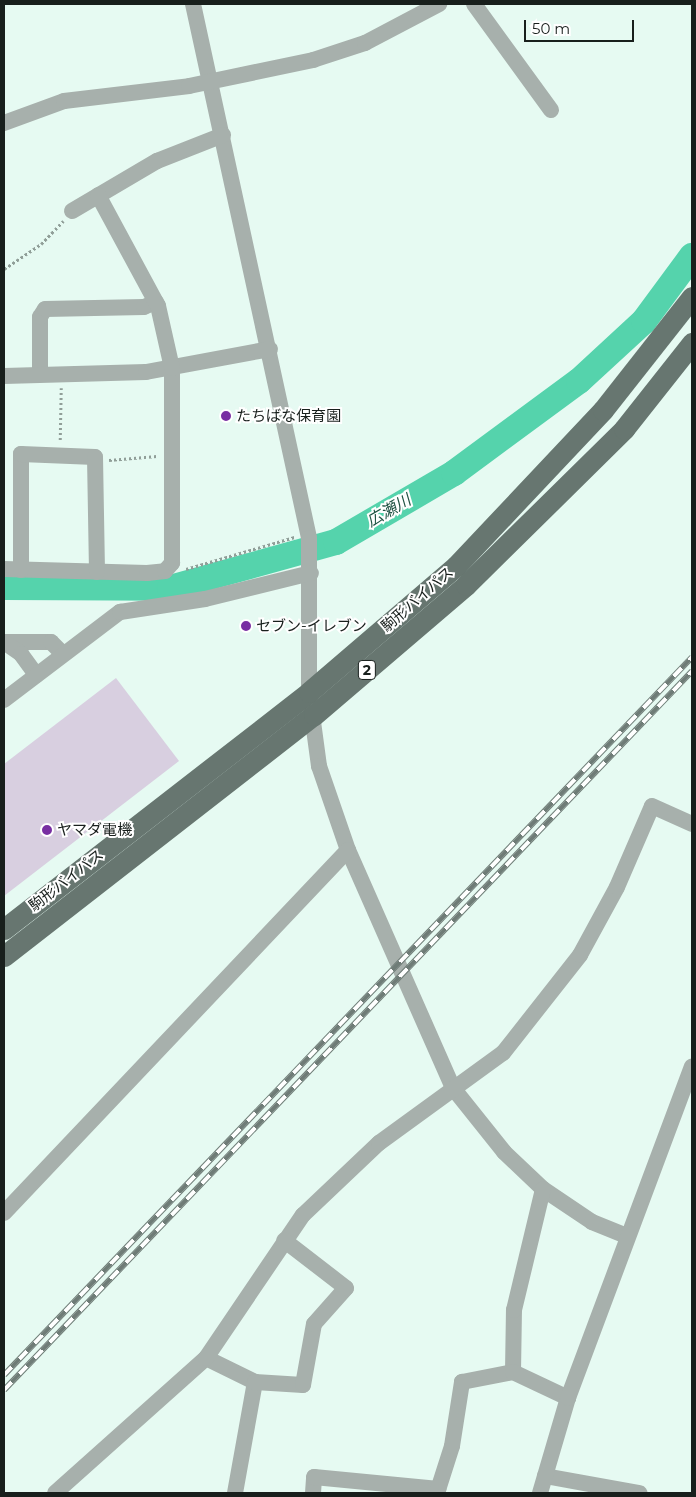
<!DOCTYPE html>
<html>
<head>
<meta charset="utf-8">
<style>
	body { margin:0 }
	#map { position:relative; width:696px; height:1497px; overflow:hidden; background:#e6faf2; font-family:Montserrat,"Noto Sans JP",sans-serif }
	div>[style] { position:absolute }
	.river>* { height:26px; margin:-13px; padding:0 13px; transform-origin:13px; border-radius:13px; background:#55d3ac }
	.building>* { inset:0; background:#d8cfe0 }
	.path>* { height:2.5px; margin-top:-1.25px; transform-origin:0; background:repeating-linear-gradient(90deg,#909e98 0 2.5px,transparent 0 5px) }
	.minor>* { height:16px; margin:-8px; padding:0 8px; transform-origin:8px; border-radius:8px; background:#a7b0ac }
	.major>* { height:21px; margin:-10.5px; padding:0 10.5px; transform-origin:10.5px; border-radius:10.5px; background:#677670 }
	.rail>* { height:5.5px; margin-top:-2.75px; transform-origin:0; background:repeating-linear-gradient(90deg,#fff 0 11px,#6f7c77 0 22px); box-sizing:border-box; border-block:1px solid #6f7c77 }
	.dots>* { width:14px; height:14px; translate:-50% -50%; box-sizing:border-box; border:2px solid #fff; border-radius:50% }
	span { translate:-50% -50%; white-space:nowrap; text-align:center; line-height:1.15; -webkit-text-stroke:4px #fff; paint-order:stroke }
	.shield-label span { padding:1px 4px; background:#fff; border:1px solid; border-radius:4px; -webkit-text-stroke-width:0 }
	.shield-label { font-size:14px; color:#181f1c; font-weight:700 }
	.poi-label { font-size:15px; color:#181f1c }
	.left { translate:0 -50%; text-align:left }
	.street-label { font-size:15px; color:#181f1c }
	.water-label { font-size:16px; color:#1e5242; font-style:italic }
	.frame { position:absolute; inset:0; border:5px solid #181f1c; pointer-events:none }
	.scale { position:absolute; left:524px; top:20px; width:110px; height:22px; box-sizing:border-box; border:2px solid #181f1c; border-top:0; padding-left:6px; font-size:15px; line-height:18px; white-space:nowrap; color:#181f1c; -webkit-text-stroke:4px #fff; paint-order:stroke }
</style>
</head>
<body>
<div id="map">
	<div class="river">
		<div style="left:4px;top:587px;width:166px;rotate:0.3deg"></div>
		<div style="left:170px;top:588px;width:172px;rotate:-15.5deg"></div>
		<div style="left:336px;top:542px;width:137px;rotate:-30.3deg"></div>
		<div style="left:454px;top:473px;width:155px;rotate:-36.4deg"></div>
		<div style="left:579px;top:381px;width:88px;rotate:-42.7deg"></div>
		<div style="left:644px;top:321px;width:81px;rotate:-53.6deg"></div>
	</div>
	<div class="building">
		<div style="clip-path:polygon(116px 678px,179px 761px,4px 896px,4px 764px)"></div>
	</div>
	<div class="path">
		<div style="left:4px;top:269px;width:45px;rotate:-34deg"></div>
		<div style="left:41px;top:244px;width:32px;rotate:-46deg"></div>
		<div style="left:60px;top:440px;width:52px;rotate:-88.9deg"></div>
		<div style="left:109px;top:460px;width:48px;rotate:-4.8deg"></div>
		<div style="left:186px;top:569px;width:114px;rotate:-16.4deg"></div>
	</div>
	<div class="minor">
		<div style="left:193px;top:4px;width:546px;rotate:77.74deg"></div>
		<div style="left:309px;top:538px;width:154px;rotate:90deg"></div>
		<div style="left:309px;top:692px;width:75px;rotate:82.3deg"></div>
		<div style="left:319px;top:766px;width:89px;rotate:71deg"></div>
		<div style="left:348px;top:850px;width:260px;rotate:66.2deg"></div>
		<div style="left:453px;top:1088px;width:82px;rotate:51.4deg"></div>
		<div style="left:504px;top:1152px;width:54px;rotate:43.5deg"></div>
		<div style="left:543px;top:1189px;width:59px;rotate:34deg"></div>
		<div style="left:592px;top:1222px;width:38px;rotate:22deg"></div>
		<div style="left:474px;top:4px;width:131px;rotate:54deg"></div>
		<div style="left:4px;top:123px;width:64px;rotate:-20.1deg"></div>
		<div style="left:64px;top:101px;width:126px;rotate:-6.8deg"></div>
		<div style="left:189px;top:86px;width:127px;rotate:-11.8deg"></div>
		<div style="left:313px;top:60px;width:55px;rotate:-18.1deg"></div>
		<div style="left:365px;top:43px;width:84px;rotate:-27.8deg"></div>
		<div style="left:72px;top:211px;width:99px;rotate:-30.5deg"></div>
		<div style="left:157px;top:161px;width:71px;rotate:-21.5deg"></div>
		<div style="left:40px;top:374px;width:57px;rotate:-90deg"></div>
		<div style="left:40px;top:317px;width:9px;rotate:-58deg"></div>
		<div style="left:45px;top:309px;width:99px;rotate:-1.2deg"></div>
		<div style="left:144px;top:307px;width:13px;rotate:-23deg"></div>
		<div style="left:4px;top:376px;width:142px;rotate:-1.6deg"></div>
		<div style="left:146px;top:372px;width:126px;rotate:-10.5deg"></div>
		<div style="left:4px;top:569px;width:143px;rotate:1.6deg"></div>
		<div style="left:147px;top:573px;width:18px;rotate:-6deg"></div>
		<div style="left:165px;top:571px;width:11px;rotate:-49deg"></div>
		<div style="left:172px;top:563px;width:195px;rotate:-90deg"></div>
		<div style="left:172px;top:368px;width:64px;rotate:-102.7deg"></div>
		<div style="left:158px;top:306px;width:126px;rotate:-118.4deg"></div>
		<div style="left:21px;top:570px;width:116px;rotate:-90deg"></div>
		<div style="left:21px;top:454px;width:74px;rotate:2.3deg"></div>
		<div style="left:95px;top:457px;width:115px;rotate:89deg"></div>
		<div style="left:4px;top:642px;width:47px"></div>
		<div style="left:51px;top:642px;width:17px;rotate:45deg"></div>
		<div style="left:4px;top:642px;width:21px;rotate:35deg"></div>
		<div style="left:21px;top:654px;width:26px;rotate:54deg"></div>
		<div style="left:4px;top:700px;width:146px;rotate:-37.2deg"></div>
		<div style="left:120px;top:612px;width:86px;rotate:-8.7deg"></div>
		<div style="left:205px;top:599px;width:109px;rotate:-13.8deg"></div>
		<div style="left:4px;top:1213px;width:500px;rotate:-46.54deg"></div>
		<div style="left:206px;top:1358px;width:55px;rotate:26.1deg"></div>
		<div style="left:513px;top:1372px;width:62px;rotate:-89.1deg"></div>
		<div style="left:514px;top:1310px;width:124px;rotate:-76.5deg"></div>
		<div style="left:545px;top:1476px;width:96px;rotate:10.3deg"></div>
		<div style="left:55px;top:1493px;width:203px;rotate:-41.8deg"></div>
		<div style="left:206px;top:1358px;width:173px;rotate:-55.9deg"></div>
		<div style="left:303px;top:1215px;width:105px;rotate:-43.5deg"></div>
		<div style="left:379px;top:1143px;width:153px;rotate:-36deg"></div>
		<div style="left:503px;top:1053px;width:125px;rotate:-51.8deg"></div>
		<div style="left:580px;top:955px;width:77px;rotate:-61.4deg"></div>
		<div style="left:617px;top:887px;width:88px;rotate:-66.6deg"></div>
		<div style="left:652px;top:806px;width:44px;rotate:24.2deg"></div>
		<div style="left:235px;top:1493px;width:113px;rotate:-79.8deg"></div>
		<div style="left:255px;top:1382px;width:48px;rotate:3.6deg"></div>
		<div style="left:303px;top:1385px;width:62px;rotate:-79.8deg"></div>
		<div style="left:314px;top:1324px;width:48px;rotate:-48.4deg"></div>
		<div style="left:346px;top:1288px;width:78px;rotate:-142.3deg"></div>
		<div style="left:313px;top:1493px;width:16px;rotate:-86deg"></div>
		<div style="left:314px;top:1477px;width:125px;rotate:5.5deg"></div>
		<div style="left:437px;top:1493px;width:49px;rotate:-72.3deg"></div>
		<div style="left:452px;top:1446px;width:65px;rotate:-81.1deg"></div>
		<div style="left:462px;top:1382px;width:52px;rotate:-11.1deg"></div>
		<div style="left:513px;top:1372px;width:61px;rotate:25.3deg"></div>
		<div style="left:540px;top:1493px;width:99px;rotate:-73.6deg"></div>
		<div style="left:568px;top:1398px;width:354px;rotate:-69.5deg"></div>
	</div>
	<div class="major">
		<div style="left:4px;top:929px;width:386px;rotate:-37.8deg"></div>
		<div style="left:309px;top:692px;width:194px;rotate:-40.6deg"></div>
		<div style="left:456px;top:566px;width:214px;rotate:-46.7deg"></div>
		<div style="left:603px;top:410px;width:144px;rotate:-51.8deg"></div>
		<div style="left:4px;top:956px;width:393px;rotate:-37.9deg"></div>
		<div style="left:314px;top:715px;width:200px;rotate:-40.5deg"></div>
		<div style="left:466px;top:585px;width:222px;rotate:-44.6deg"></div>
		<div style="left:624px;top:429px;width:110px;rotate:-51.7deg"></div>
	</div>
	<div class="rail">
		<div style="left:4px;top:1375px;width:994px;rotate:-46.22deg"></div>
		<div style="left:4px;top:1390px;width:995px;rotate:-46.26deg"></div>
	</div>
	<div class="dots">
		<div style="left:226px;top:416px;background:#782fa2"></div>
		<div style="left:246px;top:626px;background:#782fa2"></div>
		<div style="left:47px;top:830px;background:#782fa2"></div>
	</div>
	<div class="shield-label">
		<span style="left:367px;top:670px">2</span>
	</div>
	<div class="poi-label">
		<span class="left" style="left:236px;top:416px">たちばな保育園</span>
		<span class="left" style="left:256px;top:626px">セブン-イレブン</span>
		<span class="left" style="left:57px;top:830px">ヤマダ電機</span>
	</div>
	<div class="street-label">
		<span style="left:417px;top:599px;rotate:-41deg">駒形バイパス</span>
		<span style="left:66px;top:880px;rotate:-38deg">駒形バイパス</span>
	</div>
	<div class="water-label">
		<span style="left:389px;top:511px;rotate:-30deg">広瀬川</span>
	</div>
	<div class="frame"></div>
	<div class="scale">50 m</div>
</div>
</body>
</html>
